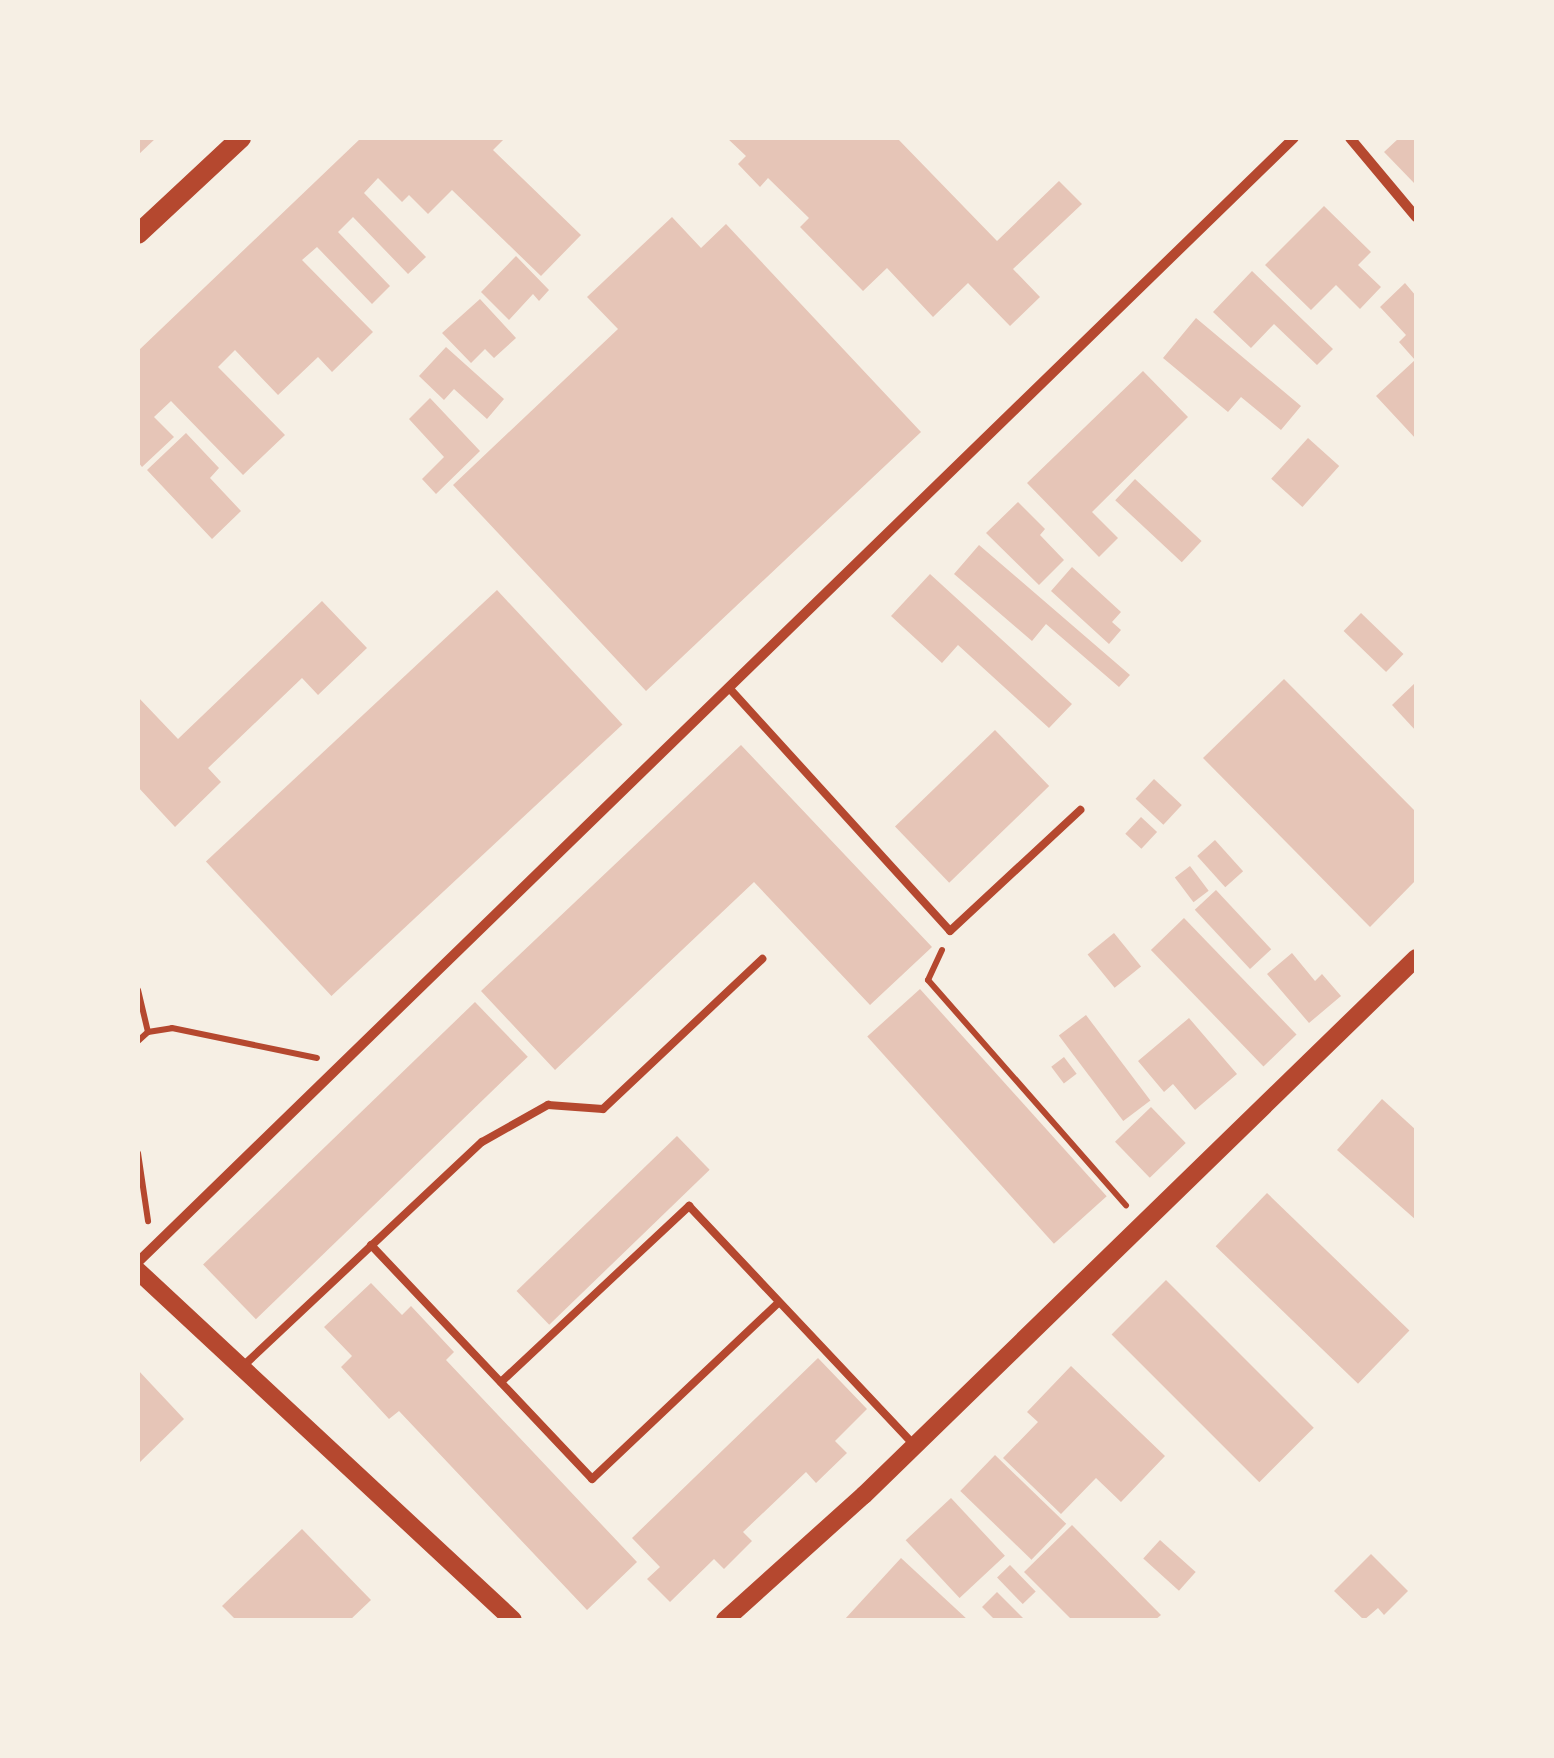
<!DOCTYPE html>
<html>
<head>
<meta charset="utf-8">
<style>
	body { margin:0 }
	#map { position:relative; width:1554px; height:1758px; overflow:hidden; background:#f6efe4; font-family:Rubik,sans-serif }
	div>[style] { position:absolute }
	.building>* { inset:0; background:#e6c5b7; transform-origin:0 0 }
	.path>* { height:6px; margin:-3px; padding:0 3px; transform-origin:3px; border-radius:3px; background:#b5482f }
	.service>* { height:8px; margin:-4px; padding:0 4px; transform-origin:4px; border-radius:4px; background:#b5482f }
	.minor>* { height:10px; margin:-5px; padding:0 5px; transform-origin:5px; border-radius:5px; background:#b5482f }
	.tertiary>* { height:18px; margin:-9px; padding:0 9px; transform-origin:9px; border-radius:9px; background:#b5482f }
	.secondary>* { height:20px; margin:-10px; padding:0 10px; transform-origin:10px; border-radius:10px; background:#b5482f }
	span { translate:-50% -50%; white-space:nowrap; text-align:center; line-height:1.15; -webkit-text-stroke:10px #f6efe4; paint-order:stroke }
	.frame { position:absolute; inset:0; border:140px solid #f6efe4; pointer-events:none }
</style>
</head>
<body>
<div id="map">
	<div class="building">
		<div style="clip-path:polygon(138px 138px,156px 138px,138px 155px)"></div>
		<div style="clip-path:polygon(361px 138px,505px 138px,493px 150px,581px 235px,541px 276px,452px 190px,428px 214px,409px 195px,402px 202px,378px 178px,364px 193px,426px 257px,408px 274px,353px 217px,338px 232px,390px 286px,372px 304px,317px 247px,302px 260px,373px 332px,332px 372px,318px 357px,278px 395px,235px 350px,218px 367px,285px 435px,243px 475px,171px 401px,154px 417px,174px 437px,142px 467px,138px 462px,138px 351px)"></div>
		<div style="clip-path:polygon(727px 138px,897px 138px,997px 241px,1059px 181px,1082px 204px,1013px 269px,1040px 297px,1010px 326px,968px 283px,933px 317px,887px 268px,863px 291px,800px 227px,809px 218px,768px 178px,760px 187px,738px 164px,746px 156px)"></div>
		<div style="clip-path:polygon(1399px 138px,1416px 138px,1416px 185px,1384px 152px)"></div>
		<div style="clip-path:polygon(1324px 206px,1371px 252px,1358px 265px,1381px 287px,1360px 309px,1336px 285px,1311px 310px,1265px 265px)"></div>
		<div style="clip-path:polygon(672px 217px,701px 248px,726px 224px,921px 432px,646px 691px,453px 485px,618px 329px,587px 297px)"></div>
		<div style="clip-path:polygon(516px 256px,549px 290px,539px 301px,533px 294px,509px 320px,481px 292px)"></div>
		<div style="clip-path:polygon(1252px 271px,1333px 349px,1317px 365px,1274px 324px,1251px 348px,1213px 312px)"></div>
		<div style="clip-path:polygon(1405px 283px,1416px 296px,1416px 439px,1376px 396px,1415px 360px,1399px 342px,1406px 335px,1380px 307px)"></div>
		<div style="clip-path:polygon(480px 299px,516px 338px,494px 358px,485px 349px,471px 363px,442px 333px)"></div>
		<div style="clip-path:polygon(1196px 318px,1301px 406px,1281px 430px,1241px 397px,1228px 412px,1163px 358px)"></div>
		<div style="clip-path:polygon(446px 347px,504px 399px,487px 419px,454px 389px,444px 400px,419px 376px)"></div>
		<div style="clip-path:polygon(1143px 371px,1188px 417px,1092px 512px,1118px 538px,1099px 557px,1027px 483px)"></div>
		<div style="clip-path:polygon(430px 398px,480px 451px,436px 494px,422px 479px,444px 457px,409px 419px)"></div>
		<div style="clip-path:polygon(186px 433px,219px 468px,210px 478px,241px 511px,212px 539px,147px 470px)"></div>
		<div style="left:1308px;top:438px;width:42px;height:55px;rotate:42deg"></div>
		<div style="left:1135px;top:479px;width:91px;height:29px;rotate:43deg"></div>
		<div style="clip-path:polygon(1018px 502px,1045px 529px,1040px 535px,1064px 560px,1039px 585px,986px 533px)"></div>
		<div style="clip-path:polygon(979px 545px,1130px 675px,1119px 687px,1046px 624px,1032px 641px,954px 574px)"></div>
		<div style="clip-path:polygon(1072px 567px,1121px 612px,1112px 622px,1121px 630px,1109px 644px,1051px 591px)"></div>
		<div style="clip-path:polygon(930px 574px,1072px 704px,1049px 728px,958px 645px,942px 663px,891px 616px)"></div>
		<div style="left:497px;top:590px;width:184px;height:398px;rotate:47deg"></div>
		<div style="clip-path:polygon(322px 601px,367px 648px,318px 695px,302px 678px,208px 768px,221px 782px,175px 827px,138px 787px,138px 697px,178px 739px)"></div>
		<div style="left:1361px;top:613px;width:59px;height:25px;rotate:44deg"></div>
		<div style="clip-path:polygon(1284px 679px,1416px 812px,1416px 880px,1370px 927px,1203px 758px)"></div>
		<div style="clip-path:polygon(1416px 682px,1416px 731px,1392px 705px)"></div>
		<div style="left:995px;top:730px;width:78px;height:139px;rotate:46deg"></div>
		<div style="clip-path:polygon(741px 745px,932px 947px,870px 1005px,754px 882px,555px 1070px,481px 991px)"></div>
		<div style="left:1154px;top:779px;width:38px;height:27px;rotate:43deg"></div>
		<div style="left:1141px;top:817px;width:22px;height:23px;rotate:43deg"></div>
		<div style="left:1215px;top:840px;width:42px;height:24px;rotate:48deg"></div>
		<div style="left:1190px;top:866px;width:31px;height:19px;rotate:53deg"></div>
		<div style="left:1216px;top:890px;width:81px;height:29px;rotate:47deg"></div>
		<div style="left:1184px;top:918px;width:162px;height:46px;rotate:46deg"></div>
		<div style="left:1114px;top:933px;width:43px;height:34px;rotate:51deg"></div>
		<div style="clip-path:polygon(1292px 953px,1315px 981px,1322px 974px,1341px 996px,1309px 1023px,1267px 974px)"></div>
		<div style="left:920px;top:989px;width:279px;height:71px;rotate:48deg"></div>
		<div style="left:475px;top:1002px;width:76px;height:378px;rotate:46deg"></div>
		<div style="left:1086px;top:1015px;width:107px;height:34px;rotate:53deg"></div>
		<div style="clip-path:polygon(1189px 1018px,1237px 1074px,1195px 1110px,1173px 1084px,1164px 1092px,1138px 1061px)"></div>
		<div style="left:1064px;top:1057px;width:21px;height:16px;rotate:53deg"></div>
		<div style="clip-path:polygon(1382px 1099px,1416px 1130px,1416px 1220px,1337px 1150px)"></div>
		<div style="left:1151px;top:1107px;width:50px;height:50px;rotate:46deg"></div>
		<div style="left:677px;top:1136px;width:47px;height:223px;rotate:46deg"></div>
		<div style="left:1267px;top:1193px;width:198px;height:74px;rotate:44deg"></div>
		<div style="left:1166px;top:1280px;width:209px;height:77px;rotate:45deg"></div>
		<div style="clip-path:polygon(371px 1283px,402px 1315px,411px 1306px,454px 1352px,446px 1360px,637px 1562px,587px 1610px,399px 1411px,389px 1419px,341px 1367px,352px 1356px,324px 1327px)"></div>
		<div style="clip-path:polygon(818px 1358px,867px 1409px,835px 1441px,847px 1453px,816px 1483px,806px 1472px,743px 1532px,752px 1541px,724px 1569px,714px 1559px,670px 1602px,647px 1579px,660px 1567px,632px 1538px)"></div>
		<div style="clip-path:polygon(1071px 1366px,1165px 1456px,1121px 1502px,1096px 1478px,1061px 1514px,1003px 1458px,1038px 1422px,1027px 1412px)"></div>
		<div style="clip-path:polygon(138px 1370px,184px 1419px,138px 1464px)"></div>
		<div style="left:995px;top:1455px;width:99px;height:50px;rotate:44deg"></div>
		<div style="left:951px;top:1498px;width:79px;height:62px;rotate:47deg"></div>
		<div style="clip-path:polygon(1072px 1525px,1161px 1615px,1155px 1620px,1072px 1620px,1024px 1572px)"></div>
		<div style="clip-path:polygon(302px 1529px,371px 1600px,350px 1620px,236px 1620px,222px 1606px)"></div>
		<div style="left:1160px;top:1540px;width:48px;height:25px;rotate:42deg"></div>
		<div style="clip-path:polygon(1371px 1554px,1408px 1591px,1384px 1615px,1378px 1608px,1364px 1620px,1334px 1591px)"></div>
		<div style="clip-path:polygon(901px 1558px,968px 1620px,845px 1619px)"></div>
		<div style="left:1010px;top:1565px;width:37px;height:18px;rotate:46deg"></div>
		<div style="clip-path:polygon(997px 1592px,1025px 1620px,995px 1620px,982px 1607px)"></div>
	</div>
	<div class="path">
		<div style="left:942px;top:950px;width:33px;rotate:115deg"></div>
		<div style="left:928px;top:980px;width:300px;rotate:48.7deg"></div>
		<div style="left:138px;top:990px;width:43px;rotate:76.6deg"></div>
		<div style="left:138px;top:1041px;width:13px;rotate:-42deg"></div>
		<div style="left:148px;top:1032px;width:24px;rotate:-9deg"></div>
		<div style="left:172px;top:1028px;width:148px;rotate:11.7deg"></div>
		<div style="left:138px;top:1153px;width:69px;rotate:81.6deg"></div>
	</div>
	<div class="service">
		<div style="left:730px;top:689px;width:327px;rotate:47.7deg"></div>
		<div style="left:950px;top:931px;width:178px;rotate:-42.9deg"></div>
		<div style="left:371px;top:1245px;width:322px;rotate:46.6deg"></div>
		<div style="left:592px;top:1479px;width:257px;rotate:-43.4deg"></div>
		<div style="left:241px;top:1368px;width:330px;rotate:-43.2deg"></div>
		<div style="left:482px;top:1142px;width:76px;rotate:-29.3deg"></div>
		<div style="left:548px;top:1105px;width:55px;rotate:4.2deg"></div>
		<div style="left:603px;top:1109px;width:219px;rotate:-43.3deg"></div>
		<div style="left:501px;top:1382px;width:258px;rotate:-43.1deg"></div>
		<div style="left:689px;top:1206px;width:330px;rotate:46.7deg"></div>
	</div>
	<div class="minor">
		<div style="left:1350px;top:138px;width:103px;rotate:50.1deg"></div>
		<div style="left:138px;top:1262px;width:1612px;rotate:-44.2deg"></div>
	</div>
	<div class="tertiary">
		<div style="left:138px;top:1271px;width:512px;rotate:42.94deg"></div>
		<div style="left:725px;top:1620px;width:187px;rotate:-42deg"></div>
		<div style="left:864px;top:1495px;width:770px;rotate:-44.21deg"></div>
	</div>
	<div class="secondary">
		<div style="left:138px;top:234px;width:141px;rotate:-43deg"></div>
	</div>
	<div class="frame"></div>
</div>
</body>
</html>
